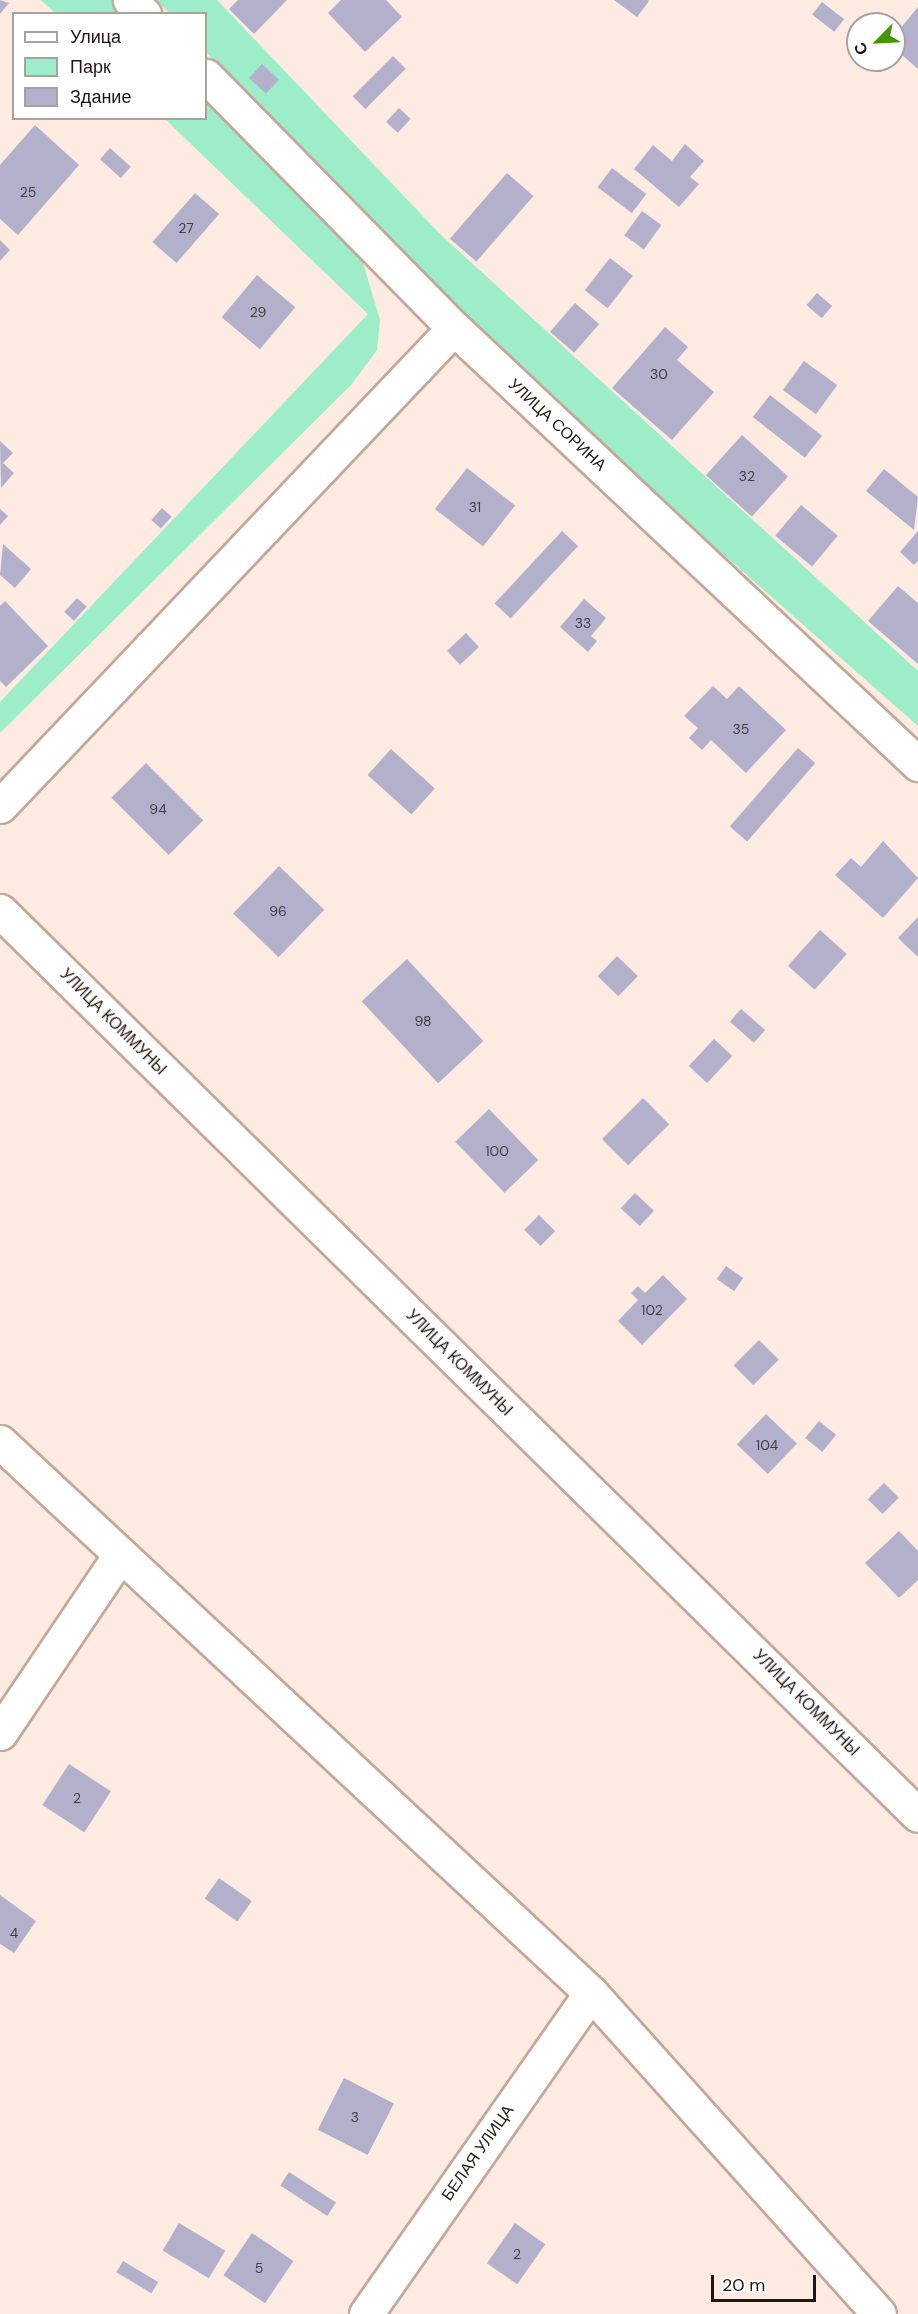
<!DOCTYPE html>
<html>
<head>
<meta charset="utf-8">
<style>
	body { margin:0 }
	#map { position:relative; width:918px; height:2314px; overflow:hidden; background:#fdebe2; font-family:"DM Sans",sans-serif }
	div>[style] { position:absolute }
	.green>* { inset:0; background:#9cedc8 }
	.building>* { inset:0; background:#b2b0cb; transform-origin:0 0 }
	.roads { filter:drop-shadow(2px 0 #c3a899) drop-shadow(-2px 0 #c3a899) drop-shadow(0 2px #c3a899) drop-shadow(0 -2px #c3a899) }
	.minor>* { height:33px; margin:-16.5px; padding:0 16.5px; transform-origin:16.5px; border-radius:16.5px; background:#fff }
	span { translate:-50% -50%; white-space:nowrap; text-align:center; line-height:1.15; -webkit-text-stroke:4.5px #fff; paint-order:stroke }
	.number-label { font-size:14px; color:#443c40 }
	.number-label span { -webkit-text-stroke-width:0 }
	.street-label { font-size:16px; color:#201611 }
	.legend { position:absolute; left:12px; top:12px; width:195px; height:108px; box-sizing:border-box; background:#fff; border:2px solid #a6a2a0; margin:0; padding:8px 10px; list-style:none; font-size:18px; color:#201611 }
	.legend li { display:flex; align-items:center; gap:12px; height:30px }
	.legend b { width:30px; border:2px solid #a6a2a0 }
	.north { position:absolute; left:846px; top:12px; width:60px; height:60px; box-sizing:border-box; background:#fff; border:2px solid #a6a2a0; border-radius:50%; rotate:246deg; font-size:16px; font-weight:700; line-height:24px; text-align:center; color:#201611 }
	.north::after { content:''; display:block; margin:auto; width:21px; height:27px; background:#449500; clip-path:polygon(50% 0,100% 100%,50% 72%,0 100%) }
	.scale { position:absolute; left:711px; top:2275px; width:105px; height:27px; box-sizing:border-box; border:3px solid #201611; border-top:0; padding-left:8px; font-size:18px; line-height:21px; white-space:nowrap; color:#201611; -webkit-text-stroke:4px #fff; paint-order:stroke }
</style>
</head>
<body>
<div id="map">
	<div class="green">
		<div style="clip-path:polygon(41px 0,111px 0,125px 13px,55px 13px)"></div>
		<div style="clip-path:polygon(157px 0,217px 0,439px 233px,918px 671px,918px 726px,605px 450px,268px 119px,206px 52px,206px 14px,169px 13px)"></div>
		<div style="clip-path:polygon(206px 96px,360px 253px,380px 320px,377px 350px,351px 385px,0 733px,0 702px,368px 314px,165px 119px,206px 118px)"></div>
	</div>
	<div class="building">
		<div style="clip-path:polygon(0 0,9px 3px,0 14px)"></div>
		<div style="clip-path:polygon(238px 0,287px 0,254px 34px,229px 9px)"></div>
		<div style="clip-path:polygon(341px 0,386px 0,402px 17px,365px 52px,328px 13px)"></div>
		<div style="clip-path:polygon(614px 0,648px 0,649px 1px,637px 17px)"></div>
		<div style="left:822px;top:2px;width:28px;height:16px;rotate:38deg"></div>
		<div style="clip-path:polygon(918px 7px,918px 69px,894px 48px,894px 36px)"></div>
		<div style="left:393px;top:56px;width:18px;height:57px;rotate:45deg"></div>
		<div style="left:262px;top:64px;width:23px;height:19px;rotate:43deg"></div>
		<div style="left:399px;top:108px;width:16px;height:19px;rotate:43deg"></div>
		<div style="clip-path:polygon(35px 125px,79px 165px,18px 235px,0 219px,0 165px)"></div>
		<div style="clip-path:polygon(685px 144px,704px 161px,690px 177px,699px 184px,679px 207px,634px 169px,653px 145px,672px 161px)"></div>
		<div style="left:110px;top:148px;width:28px;height:15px;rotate:42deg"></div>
		<div style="left:612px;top:168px;width:43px;height:24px;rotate:37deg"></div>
		<div style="left:507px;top:173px;width:35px;height:87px;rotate:41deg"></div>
		<div style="left:195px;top:193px;width:32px;height:65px;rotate:41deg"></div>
		<div style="left:642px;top:211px;width:24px;height:30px;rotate:36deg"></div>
		<div style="clip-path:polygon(0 240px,10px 250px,0 261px)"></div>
		<div style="left:610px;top:258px;width:29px;height:41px;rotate:38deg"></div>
		<div style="left:257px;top:275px;width:50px;height:55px;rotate:40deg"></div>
		<div style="left:817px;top:293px;width:20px;height:16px;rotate:41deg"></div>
		<div style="left:575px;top:303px;width:32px;height:38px;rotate:41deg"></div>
		<div style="clip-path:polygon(665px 327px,688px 347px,677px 360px,714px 392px,672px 440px,612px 388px)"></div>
		<div style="left:804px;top:361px;width:41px;height:36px;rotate:36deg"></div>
		<div style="left:770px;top:395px;width:66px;height:28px;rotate:38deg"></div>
		<div style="left:742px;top:435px;width:62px;height:54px;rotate:42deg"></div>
		<div style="clip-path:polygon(0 441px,13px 453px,3px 463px,14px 473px,1px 488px)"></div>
		<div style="left:467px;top:468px;width:61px;height:52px;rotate:38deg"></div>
		<div style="clip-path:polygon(884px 469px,918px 497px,914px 530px,866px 491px)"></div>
		<div style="left:801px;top:505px;width:48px;height:40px;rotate:40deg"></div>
		<div style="left:162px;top:508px;width:13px;height:16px;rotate:42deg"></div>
		<div style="clip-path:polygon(0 509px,8px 516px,0 525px)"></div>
		<div style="left:562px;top:531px;width:22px;height:99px;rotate:43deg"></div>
		<div style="clip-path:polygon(918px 531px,918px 561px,914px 565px,900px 552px)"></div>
		<div style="clip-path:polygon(3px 544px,31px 569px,15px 588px,0 575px)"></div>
		<div style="clip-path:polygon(898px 586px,918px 603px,918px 664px,868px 621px)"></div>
		<div style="left:77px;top:598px;width:13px;height:19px;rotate:42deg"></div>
		<div style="clip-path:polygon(584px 599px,606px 618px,591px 636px,597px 641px,588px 652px,560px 627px)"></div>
		<div style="clip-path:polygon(5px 601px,48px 646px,6px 687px,0 681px,0 606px)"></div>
		<div style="left:466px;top:633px;width:19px;height:26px;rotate:47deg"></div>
		<div style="clip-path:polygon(713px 686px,727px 699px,739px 686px,786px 730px,746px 773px,711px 740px,702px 750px,689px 738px,698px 728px,684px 716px)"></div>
		<div style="left:798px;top:748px;width:23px;height:104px;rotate:41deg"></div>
		<div style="left:391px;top:749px;width:59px;height:35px;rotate:42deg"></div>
		<div style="left:146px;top:763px;width:81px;height:49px;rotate:45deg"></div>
		<div style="clip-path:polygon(883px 841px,918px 878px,883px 918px,835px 875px,851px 858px,861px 867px)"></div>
		<div style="left:279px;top:866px;width:63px;height:66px;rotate:44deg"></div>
		<div style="clip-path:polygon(918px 917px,918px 957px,898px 938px)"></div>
		<div style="left:820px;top:930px;width:36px;height:48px;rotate:42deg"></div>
		<div style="left:617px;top:956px;width:29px;height:28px;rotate:44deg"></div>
		<div style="left:407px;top:959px;width:112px;height:62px;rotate:47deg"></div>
		<div style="left:741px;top:1009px;width:32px;height:17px;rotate:41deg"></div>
		<div style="left:714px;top:1039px;width:25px;height:37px;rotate:43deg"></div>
		<div style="left:643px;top:1098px;width:37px;height:58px;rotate:45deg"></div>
		<div style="left:489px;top:1109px;width:71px;height:47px;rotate:46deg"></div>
		<div style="left:635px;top:1193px;width:26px;height:21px;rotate:43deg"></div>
		<div style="left:539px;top:1215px;width:23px;height:21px;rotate:45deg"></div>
		<div style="left:726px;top:1266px;width:21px;height:16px;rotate:35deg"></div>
		<div style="clip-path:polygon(663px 1275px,687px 1299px,642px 1345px,618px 1321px,638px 1300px,631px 1293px,638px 1286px,645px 1293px)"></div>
		<div style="left:759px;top:1340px;width:28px;height:36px;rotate:45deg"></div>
		<div style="left:766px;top:1414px;width:43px;height:42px;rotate:44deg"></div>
		<div style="left:819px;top:1421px;width:22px;height:22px;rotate:39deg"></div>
		<div style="left:884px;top:1483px;width:21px;height:23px;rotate:45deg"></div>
		<div style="clip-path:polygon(899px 1531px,918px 1551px,918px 1580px,899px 1598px,865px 1563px)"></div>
		<div style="left:69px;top:1764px;width:50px;height:49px;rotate:33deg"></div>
		<div style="left:219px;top:1878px;width:40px;height:25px;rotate:35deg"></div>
		<div style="clip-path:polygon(0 1895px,36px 1921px,14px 1953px,0 1944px)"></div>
		<div style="left:344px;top:2078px;width:56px;height:58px;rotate:27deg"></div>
		<div style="left:289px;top:2172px;width:56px;height:16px;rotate:33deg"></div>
		<div style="left:179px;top:2223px;width:54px;height:32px;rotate:31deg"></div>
		<div style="left:515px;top:2223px;width:37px;height:49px;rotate:35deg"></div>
		<div style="left:252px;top:2233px;width:50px;height:51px;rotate:34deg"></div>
		<div style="left:123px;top:2261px;width:41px;height:13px;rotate:31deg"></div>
	</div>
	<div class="roads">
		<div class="minor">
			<div style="left:130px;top:0;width:20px;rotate:45deg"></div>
			<div style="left:206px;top:76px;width:354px;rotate:45.5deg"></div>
			<div style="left:454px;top:328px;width:637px;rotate:43.22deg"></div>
			<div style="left:0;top:806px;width:659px;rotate:-46.48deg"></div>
			<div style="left:0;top:911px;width:1288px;rotate:44.56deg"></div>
			<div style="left:0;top:1442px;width:808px;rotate:42.99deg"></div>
			<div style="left:591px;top:1993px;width:431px;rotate:48.1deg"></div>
			<div style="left:0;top:1733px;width:211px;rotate:-56deg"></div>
			<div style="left:366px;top:2314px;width:392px;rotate:-55deg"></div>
		</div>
	</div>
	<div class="number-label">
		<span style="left:28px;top:192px">25</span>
		<span style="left:186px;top:228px">27</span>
		<span style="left:258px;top:312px">29</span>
		<span style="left:659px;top:374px">30</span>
		<span style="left:747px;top:476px">32</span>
		<span style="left:475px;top:507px">31</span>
		<span style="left:583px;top:623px">33</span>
		<span style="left:741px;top:729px">35</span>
		<span style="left:158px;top:809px">94</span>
		<span style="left:278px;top:911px">96</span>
		<span style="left:423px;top:1021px">98</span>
		<span style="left:497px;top:1151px">100</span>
		<span style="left:652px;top:1310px">102</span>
		<span style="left:767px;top:1445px">104</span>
		<span style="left:77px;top:1798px">2</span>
		<span style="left:14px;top:1933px">4</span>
		<span style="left:355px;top:2117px">3</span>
		<span style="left:517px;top:2254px">2</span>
		<span style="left:259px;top:2268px">5</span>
	</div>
	<div class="street-label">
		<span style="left:557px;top:425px;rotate:43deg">УЛИЦА СОРИНА</span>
		<span style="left:113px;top:1022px;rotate:45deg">УЛИЦА КОММУНЫ</span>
		<span style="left:459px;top:1363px;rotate:45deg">УЛИЦА КОММУНЫ</span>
		<span style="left:806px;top:1703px;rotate:45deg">УЛИЦА КОММУНЫ</span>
		<span style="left:478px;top:2153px;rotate:-55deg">БЕЛАЯ УЛИЦА</span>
	</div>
	<ul class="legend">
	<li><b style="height:8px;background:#fff"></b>Улица</li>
	<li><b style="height:16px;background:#9cedc8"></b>Парк</li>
	<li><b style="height:16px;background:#b2b0cb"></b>Здание</li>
	</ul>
	<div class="north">С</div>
	<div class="scale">20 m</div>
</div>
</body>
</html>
